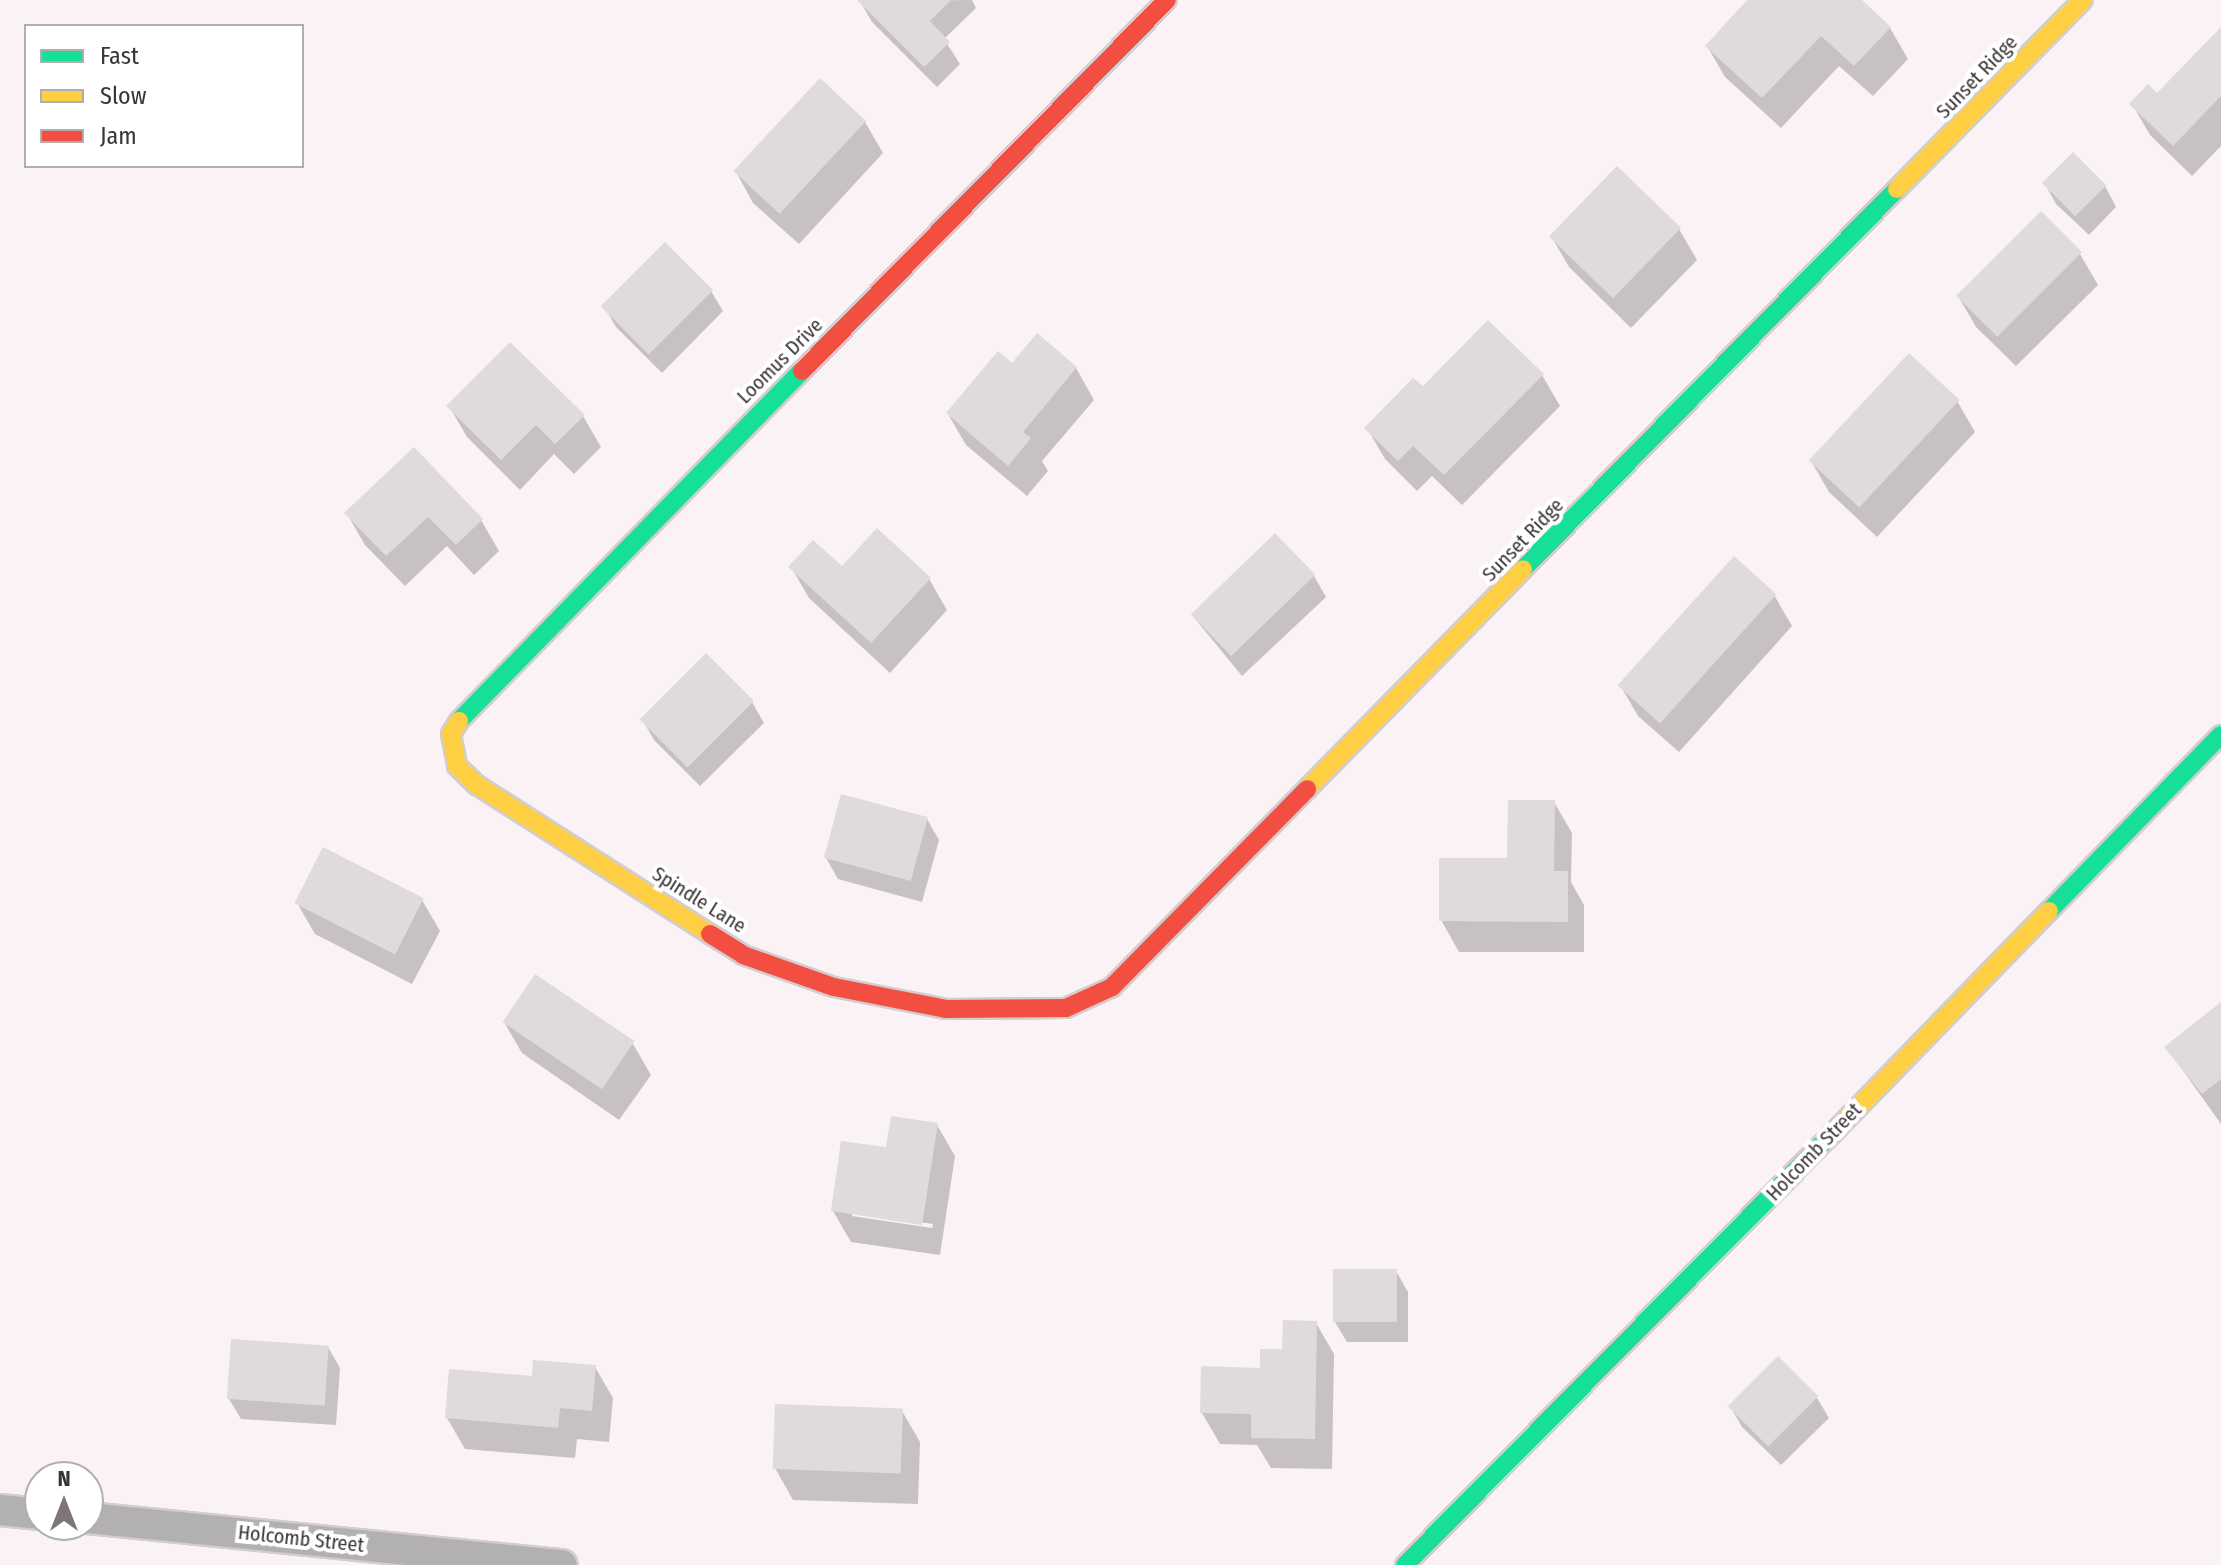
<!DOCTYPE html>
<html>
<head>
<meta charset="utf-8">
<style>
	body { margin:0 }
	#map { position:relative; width:2221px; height:1565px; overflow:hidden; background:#faf2f5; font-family:"Fira Sans Condensed",sans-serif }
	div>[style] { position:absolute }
	.shadow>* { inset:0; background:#0003 }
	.building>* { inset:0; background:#dedbda; transform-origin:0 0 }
	.roads { filter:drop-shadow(2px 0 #d3cdcf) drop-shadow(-2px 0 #d3cdcf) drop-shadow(0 2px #d3cdcf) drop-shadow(0 -2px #d3cdcf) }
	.street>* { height:30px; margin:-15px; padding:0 15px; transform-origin:15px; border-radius:15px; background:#b2b0b0 }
	.fast>* { height:18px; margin:-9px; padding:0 9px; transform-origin:9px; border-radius:9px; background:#16e098 }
	.slow>* { height:18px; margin:-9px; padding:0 9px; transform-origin:9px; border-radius:9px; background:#ffcf43 }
	.jam>* { height:18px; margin:-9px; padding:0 9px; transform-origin:9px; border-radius:9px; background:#f24e42 }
	span { translate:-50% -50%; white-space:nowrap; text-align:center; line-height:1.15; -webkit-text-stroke:8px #fff; paint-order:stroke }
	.street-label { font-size:20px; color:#393436 }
	.legend { position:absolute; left:24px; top:24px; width:280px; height:144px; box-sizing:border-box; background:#fff; border:2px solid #b0aeaf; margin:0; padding:10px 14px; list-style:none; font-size:24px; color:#393436 }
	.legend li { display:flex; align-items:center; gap:16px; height:40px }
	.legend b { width:40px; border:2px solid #b0aeaf }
	.north { position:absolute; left:24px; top:1461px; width:80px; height:80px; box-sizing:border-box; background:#fff; border:2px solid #b0aeaf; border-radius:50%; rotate:0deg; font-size:22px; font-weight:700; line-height:32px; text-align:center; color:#393436 }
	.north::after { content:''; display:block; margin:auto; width:28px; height:36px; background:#7d7679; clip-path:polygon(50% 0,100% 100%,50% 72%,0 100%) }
</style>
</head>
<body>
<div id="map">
	<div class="shadow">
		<div style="clip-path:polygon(972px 0,976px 8px,944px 39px,960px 64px,937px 87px,872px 22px,860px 1px)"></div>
		<div style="clip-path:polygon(1750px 0,1860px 0,1890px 28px,1908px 59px,1873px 96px,1839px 66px,1781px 128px,1725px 77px,1707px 46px)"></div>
		<div style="clip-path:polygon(2221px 30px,2221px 146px,2192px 176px,2150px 135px,2132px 104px,2157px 96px)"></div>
		<div style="clip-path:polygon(865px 122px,883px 153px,799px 244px,753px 203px,736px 172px)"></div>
		<div style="clip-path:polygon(2045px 184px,2105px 186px,2116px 207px,2089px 235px,2056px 204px)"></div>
		<div style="clip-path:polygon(1679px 229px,1697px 260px,1631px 328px,1569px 267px,1551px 236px)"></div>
		<div style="clip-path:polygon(2080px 254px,2098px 285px,2016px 366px,1976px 327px,1958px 296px)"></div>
		<div style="clip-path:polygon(711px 291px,723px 311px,662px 373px,616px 327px,604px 306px)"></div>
		<div style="clip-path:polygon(1038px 336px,1076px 368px,1094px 400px,1042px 461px,1048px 471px,1027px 496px,966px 445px,948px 414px,1013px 365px)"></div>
		<div style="clip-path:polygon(1542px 375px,1560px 406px,1462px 505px,1432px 476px,1417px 491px,1385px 459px,1367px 428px,1423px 389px)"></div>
		<div style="clip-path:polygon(1957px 401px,1975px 432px,1877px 537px,1829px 492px,1811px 461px)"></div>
		<div style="clip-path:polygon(449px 406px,583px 416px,601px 447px,574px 474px,554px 454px,520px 490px,467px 437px)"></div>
		<div style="clip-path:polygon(414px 450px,481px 520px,499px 551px,474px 575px,447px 546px,405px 586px,365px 545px,347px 514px)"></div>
		<div style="clip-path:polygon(1275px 536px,1314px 576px,1326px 597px,1242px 676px,1192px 615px)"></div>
		<div style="clip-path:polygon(791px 567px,929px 579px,947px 610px,890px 673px,809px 598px)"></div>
		<div style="clip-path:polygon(1774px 595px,1792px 626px,1679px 752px,1638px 716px,1620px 685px)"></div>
		<div style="clip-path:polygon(752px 702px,764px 723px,700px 786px,654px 740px,642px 719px)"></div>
		<div style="clip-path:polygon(1554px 802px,1572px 833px,1571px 882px,1584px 905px,1584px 952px,1459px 952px,1441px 920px,1509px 860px)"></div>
		<div style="clip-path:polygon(927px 819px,939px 840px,922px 902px,838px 879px,826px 858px)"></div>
		<div style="clip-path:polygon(422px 900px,440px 931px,412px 984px,315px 934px,297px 903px)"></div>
		<div style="clip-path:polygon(2221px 1004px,2221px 1124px,2167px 1048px)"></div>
		<div style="clip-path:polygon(504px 1022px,633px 1044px,651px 1075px,619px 1120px,522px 1053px)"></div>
		<div style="clip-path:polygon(evenodd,937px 1125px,955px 1156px,940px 1255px,851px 1242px,833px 1211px,888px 1150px,937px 1125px,852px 1212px,933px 1224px,932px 1228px,852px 1216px,852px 1212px)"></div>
		<div style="clip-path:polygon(1396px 1271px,1408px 1292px,1408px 1342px,1347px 1342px,1335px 1322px)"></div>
		<div style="clip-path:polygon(1316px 1323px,1334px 1354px,1332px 1469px,1271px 1468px,1257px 1445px,1220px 1444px,1202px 1413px)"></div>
		<div style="clip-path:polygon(328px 1347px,340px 1368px,336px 1425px,241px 1419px,229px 1399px)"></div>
		<div style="clip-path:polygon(1778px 1359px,1817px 1398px,1829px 1418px,1781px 1465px,1742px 1427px,1730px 1406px)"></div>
		<div style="clip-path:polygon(595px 1367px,613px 1398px,609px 1442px,577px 1439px,575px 1458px,465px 1449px,447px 1418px,534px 1378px)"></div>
		<div style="clip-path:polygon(902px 1411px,920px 1442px,918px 1504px,793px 1500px,775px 1468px)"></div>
	</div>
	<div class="building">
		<div style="clip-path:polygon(857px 0,951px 0,930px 21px,950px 42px,924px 67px)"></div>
		<div style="clip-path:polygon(1747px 0,1862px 0,1891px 27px,1854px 66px,1821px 36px,1762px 98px,1705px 46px)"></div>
		<div style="clip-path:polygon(2221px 27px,2221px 96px,2173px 146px,2129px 104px,2148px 84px,2157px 93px)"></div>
		<div style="left:820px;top:78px;width:63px;height:127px;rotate:43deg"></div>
		<div style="left:2073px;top:152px;width:47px;height:44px;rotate:45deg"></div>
		<div style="left:1617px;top:166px;width:89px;height:98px;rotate:44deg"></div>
		<div style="left:2041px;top:211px;width:58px;height:120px;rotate:45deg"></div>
		<div style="left:665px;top:242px;width:68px;height:91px;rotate:45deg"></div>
		<div style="clip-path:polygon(1488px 320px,1544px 374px,1444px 475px,1413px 446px,1398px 461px,1364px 428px,1413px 378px,1423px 386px)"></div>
		<div style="clip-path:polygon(1037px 333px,1077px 367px,1023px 432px,1031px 438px,1008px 466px,946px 413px,998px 351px,1012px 363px)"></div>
		<div style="clip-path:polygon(510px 342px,585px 415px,555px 444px,536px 425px,501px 460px,446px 406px)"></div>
		<div style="left:1909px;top:353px;width:69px;height:147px;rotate:43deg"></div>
		<div style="clip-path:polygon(414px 447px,483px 519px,456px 545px,428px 517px,386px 556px,344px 513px)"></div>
		<div style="clip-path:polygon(877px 528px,931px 578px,871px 643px,788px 567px,813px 540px,842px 566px)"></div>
		<div style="left:1275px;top:533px;width:58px;height:117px;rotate:46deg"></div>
		<div style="left:1734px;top:556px;width:57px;height:174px;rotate:42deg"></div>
		<div style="left:706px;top:653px;width:68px;height:94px;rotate:45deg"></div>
		<div style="left:841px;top:794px;width:90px;height:66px;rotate:15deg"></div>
		<div style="clip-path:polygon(1508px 800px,1555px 800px,1554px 871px,1568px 871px,1568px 922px,1439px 921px,1439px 858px,1507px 858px)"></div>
		<div style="left:323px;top:847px;width:113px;height:63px;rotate:27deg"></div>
		<div style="left:535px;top:974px;width:120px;height:58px;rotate:34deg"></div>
		<div style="clip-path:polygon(2221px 1002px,2221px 1079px,2202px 1094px,2164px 1047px)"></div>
		<div style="clip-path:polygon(891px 1116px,938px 1123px,922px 1225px,831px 1211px,841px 1141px,886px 1147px)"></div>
		<div style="left:1333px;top:1269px;width:64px;height:53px"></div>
		<div style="clip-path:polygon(1283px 1320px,1317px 1321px,1315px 1439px,1251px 1438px,1251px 1414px,1200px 1413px,1201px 1366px,1260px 1368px,1260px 1349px,1282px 1349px)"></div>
		<div style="left:231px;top:1339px;width:98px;height:60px;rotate:4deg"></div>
		<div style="left:1778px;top:1356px;width:57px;height:71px;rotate:45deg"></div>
		<div style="clip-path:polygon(533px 1360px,596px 1365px,592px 1411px,560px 1408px,558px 1428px,445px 1418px,449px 1369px,532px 1376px)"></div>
		<div style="left:775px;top:1404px;width:128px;height:65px;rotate:2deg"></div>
	</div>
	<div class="roads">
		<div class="street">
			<div style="left:0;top:1510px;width:40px;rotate:5.7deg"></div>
			<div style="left:88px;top:1518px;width:476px;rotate:5.7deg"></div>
		</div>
		<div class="fast">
			<div style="left:1523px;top:569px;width:533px;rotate:-45.46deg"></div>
			<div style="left:459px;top:721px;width:490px;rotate:-45.6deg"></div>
			<div style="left:2049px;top:911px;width:246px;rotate:-45.7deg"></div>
			<div style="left:1405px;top:1565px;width:607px;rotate:-45.27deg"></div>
		</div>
		<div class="slow">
			<div style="left:1897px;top:189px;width:265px;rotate:-45.5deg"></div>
			<div style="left:459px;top:721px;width:15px;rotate:122deg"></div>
			<div style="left:451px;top:734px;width:33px;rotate:79deg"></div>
			<div style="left:457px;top:766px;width:28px;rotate:44deg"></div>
			<div style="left:477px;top:785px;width:277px;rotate:32.6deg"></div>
			<div style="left:1307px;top:789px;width:308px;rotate:-45.5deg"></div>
			<div style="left:1832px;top:1134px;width:311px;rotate:-45.8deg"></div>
		</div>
		<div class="jam">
			<div style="left:802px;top:371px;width:520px;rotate:-45.47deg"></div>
			<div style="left:710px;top:934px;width:39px;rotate:32deg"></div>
			<div style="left:743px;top:955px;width:96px;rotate:19.4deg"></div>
			<div style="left:834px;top:987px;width:114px;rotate:11.1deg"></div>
			<div style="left:946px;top:1009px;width:120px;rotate:-0.5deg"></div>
			<div style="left:1066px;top:1008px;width:51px;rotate:-24.5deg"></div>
			<div style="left:1112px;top:987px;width:278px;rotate:-45.4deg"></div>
		</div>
	</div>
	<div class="street-label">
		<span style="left:1977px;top:77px;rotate:-46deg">Sunset Ridge</span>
		<span style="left:780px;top:361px;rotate:-45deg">Loomus Drive</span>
		<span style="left:1523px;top:540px;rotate:-46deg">Sunset Ridge</span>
		<span style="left:699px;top:900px;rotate:32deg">Spindle Lane</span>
		<span style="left:1814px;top:1152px;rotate:-46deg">Holcomb Street</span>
		<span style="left:301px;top:1539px;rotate:6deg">Holcomb Street</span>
	</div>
	<ul class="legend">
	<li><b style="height:10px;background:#16e098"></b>Fast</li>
	<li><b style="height:10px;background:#ffcf43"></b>Slow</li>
	<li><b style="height:10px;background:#f24e42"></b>Jam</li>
	</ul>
	<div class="north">N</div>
</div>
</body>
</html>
